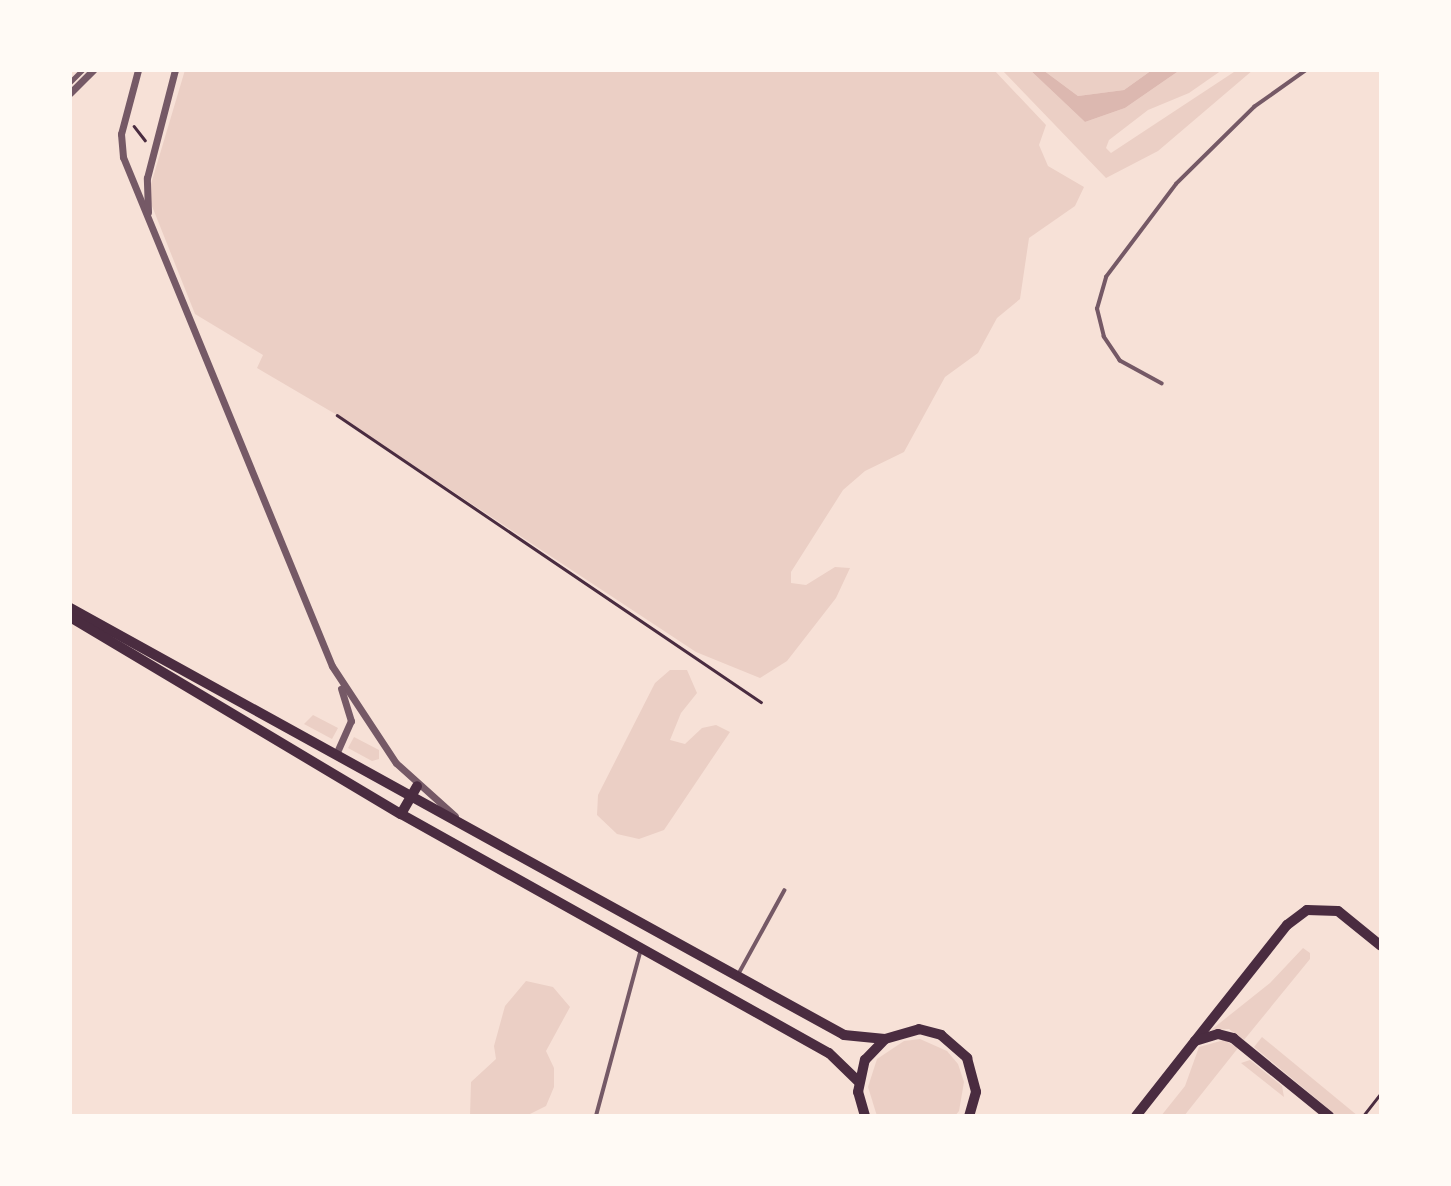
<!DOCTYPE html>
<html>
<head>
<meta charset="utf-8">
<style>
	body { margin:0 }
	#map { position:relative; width:1451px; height:1186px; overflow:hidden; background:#f7e1d7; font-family:"Work Sans",sans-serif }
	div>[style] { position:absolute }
	.green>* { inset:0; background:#ebcfc5 }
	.water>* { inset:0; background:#dcb8b0 }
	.path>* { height:2.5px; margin:-1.25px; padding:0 1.25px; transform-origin:1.25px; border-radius:1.25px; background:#4a2c40 }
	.service>* { height:3.5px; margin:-1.75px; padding:0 1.75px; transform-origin:1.75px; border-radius:1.75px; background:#755966 }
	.pedestrian>* { height:5px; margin:-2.5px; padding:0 2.5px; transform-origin:2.5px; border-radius:2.5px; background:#755966 }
	.minor>* { height:7px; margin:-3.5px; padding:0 3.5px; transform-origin:3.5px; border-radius:3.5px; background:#755966 }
	.secondary>* { height:10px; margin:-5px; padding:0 5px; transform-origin:5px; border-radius:5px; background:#4a2c40 }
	span { translate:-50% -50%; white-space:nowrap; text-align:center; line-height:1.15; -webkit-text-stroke:5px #fffaf5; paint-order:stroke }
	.frame { position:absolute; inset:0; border:72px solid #fffaf5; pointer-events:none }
</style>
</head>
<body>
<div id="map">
	<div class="green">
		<div style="clip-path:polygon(185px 70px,994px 70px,1046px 125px,1039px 145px,1048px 166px,1084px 187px,1075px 206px,1029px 238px,1020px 299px,997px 318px,978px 353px,945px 377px,904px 452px,865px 471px,843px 490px,791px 572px,791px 583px,806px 585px,835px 567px,850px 568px,836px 598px,787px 661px,760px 678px,696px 652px,337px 415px,257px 368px,263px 355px,195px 314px,150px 201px,151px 184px)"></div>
		<div style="clip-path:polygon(1002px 70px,1030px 70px,1085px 122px,1125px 108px,1180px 70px,1222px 70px,1189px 93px,1148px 110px,1109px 140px,1106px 148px,1111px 153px,1237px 70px,1253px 70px,1158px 151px,1106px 178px)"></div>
		<div style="clip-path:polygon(1043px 70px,1152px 70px,1124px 90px,1078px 96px)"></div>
		<div style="clip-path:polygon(670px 670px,687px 670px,697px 693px,681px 713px,670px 740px,685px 744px,702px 728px,716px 725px,730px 732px,664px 830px,639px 839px,617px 834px,597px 815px,598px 795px,655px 683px)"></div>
		<div style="clip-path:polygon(313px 715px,338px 728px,332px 739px,304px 724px)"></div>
		<div style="clip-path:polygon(354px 737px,379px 750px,379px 759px,372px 761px,348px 748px)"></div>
		<div style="clip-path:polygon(1303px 948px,1310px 953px,1310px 959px,1244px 1040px,1229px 1029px,1211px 1030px,1270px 983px)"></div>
		<div style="clip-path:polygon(526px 981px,553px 987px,570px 1007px,546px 1051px,554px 1068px,554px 1087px,546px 1106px,526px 1116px,470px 1116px,471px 1082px,496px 1059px,494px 1046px,505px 1006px)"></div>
		<div style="clip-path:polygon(1262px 1037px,1358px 1116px,1337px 1116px,1254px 1047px)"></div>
		<div style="clip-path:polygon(920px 1039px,947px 1051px,958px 1064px,964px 1082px,959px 1111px,955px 1116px,877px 1116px,868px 1087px,877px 1059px,904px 1041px)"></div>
		<div style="clip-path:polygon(1224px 1040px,1238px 1048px,1184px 1116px,1161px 1116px,1185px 1086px,1199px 1047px)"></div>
		<div style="clip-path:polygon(1250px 1060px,1282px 1086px,1284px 1097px,1241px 1063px)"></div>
	</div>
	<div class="water">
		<div style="clip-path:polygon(1030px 70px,1043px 70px,1078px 96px,1124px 90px,1152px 70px,1180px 70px,1125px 108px,1085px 122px)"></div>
	</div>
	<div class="path">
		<div style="left:134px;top:126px;width:18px;rotate:52deg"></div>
		<div style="left:337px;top:415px;width:512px;rotate:34.09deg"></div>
		<div style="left:1363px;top:1116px;width:29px;rotate:-52deg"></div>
	</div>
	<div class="service">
		<div style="left:1162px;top:384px;width:48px;rotate:-151.3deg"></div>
		<div style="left:1120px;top:361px;width:29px;rotate:-124deg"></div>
		<div style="left:1104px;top:337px;width:29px;rotate:-104deg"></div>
		<div style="left:1097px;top:309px;width:33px;rotate:-74deg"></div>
		<div style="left:1106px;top:277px;width:116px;rotate:-53deg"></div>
		<div style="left:1176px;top:184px;width:110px;rotate:-44.6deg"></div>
		<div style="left:1254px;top:107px;width:64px;rotate:-35.4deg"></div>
		<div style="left:739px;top:973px;width:94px;rotate:-61.2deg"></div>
		<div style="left:596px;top:1116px;width:173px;rotate:-74.9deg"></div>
	</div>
	<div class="pedestrian">
		<div style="left:70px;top:82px;width:17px;rotate:-45deg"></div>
	</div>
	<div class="minor">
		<div style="left:138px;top:70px;width:66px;rotate:104.9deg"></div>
		<div style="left:121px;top:134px;width:23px;rotate:85deg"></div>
		<div style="left:123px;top:157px;width:550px;rotate:67.68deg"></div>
		<div style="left:332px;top:666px;width:116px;rotate:56.6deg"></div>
		<div style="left:396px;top:763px;width:79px;rotate:41.9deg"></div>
		<div style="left:70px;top:93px;width:33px;rotate:-45deg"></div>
		<div style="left:148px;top:212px;width:34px;rotate:-92deg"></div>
		<div style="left:147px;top:178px;width:112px;rotate:-75.5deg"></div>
		<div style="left:337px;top:752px;width:34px;rotate:-66deg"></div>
		<div style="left:351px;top:721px;width:34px;rotate:-107deg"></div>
	</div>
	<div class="secondary">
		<div style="left:70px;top:608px;width:884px;rotate:28.88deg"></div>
		<div style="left:844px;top:1035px;width:41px;rotate:5.6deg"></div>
		<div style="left:70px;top:617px;width:385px;rotate:30.8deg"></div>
		<div style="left:401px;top:814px;width:490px;rotate:29.2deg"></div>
		<div style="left:829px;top:1053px;width:40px;rotate:44deg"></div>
		<div style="left:401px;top:814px;width:32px;rotate:-60deg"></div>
		<div style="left:1195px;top:1041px;width:148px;rotate:-51.6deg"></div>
		<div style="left:1287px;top:925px;width:25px;rotate:-37deg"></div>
		<div style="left:1307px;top:910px;width:31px;rotate:2deg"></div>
		<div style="left:1338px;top:911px;width:55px;rotate:39.1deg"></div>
		<div style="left:865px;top:1116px;width:25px;rotate:-106deg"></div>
		<div style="left:858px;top:1092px;width:33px;rotate:-78deg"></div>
		<div style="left:865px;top:1060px;width:29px;rotate:-46deg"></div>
		<div style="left:885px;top:1039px;width:35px;rotate:-16deg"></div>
		<div style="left:919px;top:1029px;width:23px;rotate:15deg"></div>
		<div style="left:941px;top:1035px;width:35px;rotate:41deg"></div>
		<div style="left:967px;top:1058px;width:35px;rotate:75deg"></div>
		<div style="left:976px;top:1092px;width:25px;rotate:106deg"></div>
		<div style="left:1136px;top:1116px;width:95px;rotate:-51.8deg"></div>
		<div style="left:1195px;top:1041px;width:24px;rotate:-17deg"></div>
		<div style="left:1218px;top:1034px;width:16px;rotate:15deg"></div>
		<div style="left:1233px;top:1038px;width:124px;rotate:39.1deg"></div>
	</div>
	<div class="frame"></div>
</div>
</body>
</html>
